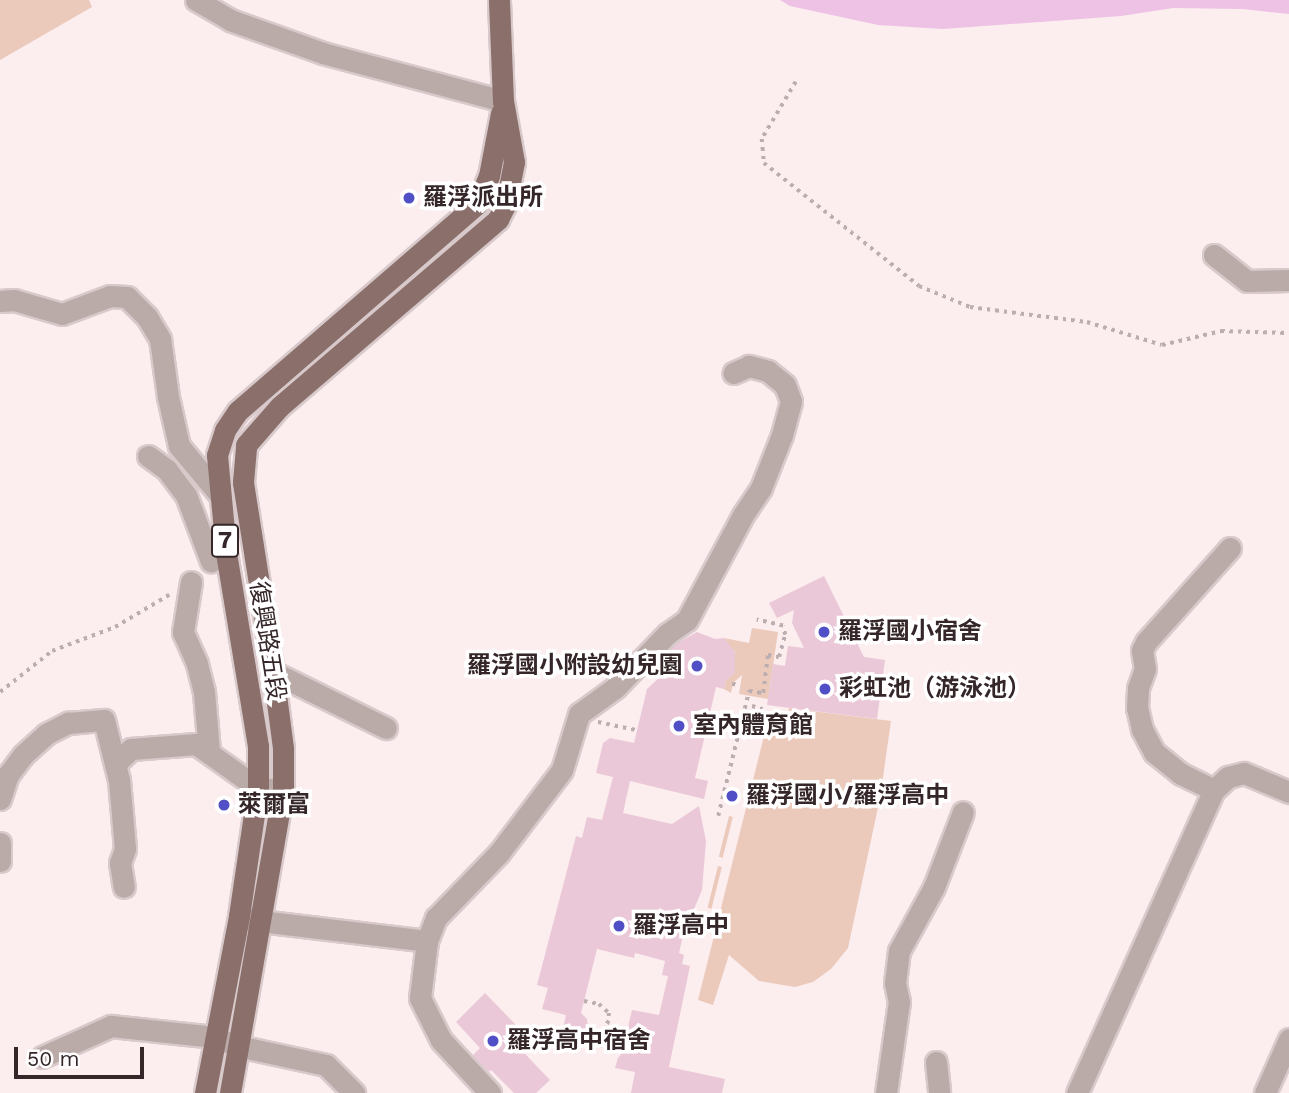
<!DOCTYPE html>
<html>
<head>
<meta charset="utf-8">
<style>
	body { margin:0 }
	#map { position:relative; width:1289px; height:1093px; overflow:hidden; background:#fcedef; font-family:"Work Sans","Noto Sans TC",sans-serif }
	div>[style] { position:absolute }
	.green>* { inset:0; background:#ebcabc; transform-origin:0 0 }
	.water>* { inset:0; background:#edc2e5 }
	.building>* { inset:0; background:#eac8d7 }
	.path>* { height:3.5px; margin-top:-1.75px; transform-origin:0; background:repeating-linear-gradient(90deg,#bcaeb0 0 3.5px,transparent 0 8.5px) }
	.roads { filter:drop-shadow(2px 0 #d8c9cb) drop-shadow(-2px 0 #d8c9cb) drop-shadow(0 2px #d8c9cb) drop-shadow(0 -2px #d8c9cb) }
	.minor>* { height:21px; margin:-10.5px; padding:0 10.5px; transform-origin:10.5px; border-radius:10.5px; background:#baaaa8 }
	.major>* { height:21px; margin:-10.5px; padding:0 10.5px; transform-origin:10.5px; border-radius:10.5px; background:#8a6f6b }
	.dots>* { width:19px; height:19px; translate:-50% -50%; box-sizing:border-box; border:4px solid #fff; border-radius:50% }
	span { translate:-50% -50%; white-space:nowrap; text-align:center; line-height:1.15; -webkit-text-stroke:7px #fff; paint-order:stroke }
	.shield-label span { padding:2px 5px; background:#fff; border:2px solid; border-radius:5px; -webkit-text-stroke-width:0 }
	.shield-label { font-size:23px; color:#352729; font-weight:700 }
	.poi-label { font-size:24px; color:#352729; font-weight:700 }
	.left { translate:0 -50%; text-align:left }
	.right { translate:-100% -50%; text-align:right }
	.street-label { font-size:24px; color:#352729 }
	.scale { position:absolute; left:14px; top:1047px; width:130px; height:32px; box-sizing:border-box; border:4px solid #352729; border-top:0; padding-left:9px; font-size:21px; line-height:24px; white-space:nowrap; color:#352729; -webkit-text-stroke:5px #fff; paint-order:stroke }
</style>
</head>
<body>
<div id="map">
	<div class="green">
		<div style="clip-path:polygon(0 0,89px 0,92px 7px,0 60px)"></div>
		<div style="clip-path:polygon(752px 628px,778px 632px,768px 699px,739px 694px,742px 675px,733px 683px,731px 693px,724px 689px,726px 680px,735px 673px,735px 651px,727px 650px,728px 643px,724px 638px,749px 643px)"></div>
		<div style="clip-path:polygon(789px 708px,891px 721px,880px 798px,848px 948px,831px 969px,813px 982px,795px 987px,759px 981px,729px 955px,713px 1005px,698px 1000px,768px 720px,786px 724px)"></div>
		<div style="left:729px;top:816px;width:4px;height:42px;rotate:14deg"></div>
		<div style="left:718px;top:866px;width:4px;height:43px;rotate:14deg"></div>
	</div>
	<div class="water">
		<div style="clip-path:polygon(780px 0,1289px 0,1289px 14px,1243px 9px,1173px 8px,1121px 16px,943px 29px,878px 25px,790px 6px)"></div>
	</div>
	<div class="building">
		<div style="clip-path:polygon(824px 576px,864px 657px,885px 660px,877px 719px,767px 705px,773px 664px,785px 666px,788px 646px,804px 648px,792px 623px,794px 610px,777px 618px,769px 603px)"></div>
		<div style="clip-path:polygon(697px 632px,715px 639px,724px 638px,735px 652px,735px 673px,726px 680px,724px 689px,716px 687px,695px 778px,708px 781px,704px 799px,630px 781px,623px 813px,672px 824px,699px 806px,706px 841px,702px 890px,692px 914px,688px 914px,679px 953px,684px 955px,682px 964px,690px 966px,669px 1067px,725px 1079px,722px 1093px,631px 1093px,635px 1072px,615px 1068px,618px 1058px,622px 1053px,632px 1010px,659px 1015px,668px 976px,662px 975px,665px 961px,635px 953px,634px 958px,597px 949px,581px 1013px,587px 1019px,588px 1029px,563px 1028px,566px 1015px,542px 1009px,548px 988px,537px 985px,576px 836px,582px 838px,587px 817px,602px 820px,613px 777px,596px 773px,603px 743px,610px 738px,634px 743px,647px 689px,661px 676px,658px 662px,676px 644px)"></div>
		<div style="clip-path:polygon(485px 993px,516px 1025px,506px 1034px,550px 1080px,536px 1093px,514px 1093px,491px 1070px,489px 1072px,473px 1055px,480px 1048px,456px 1022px)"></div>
	</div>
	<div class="path">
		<div style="left:796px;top:82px;width:66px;rotate:120.8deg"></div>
		<div style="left:762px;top:139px;width:24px;rotate:85deg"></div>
		<div style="left:764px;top:163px;width:198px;rotate:38.4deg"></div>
		<div style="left:919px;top:286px;width:55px;rotate:22.4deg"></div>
		<div style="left:970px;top:307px;width:118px;rotate:7.3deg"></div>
		<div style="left:1087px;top:322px;width:78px;rotate:17deg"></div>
		<div style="left:1162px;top:345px;width:61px;rotate:-13.3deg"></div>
		<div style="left:1221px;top:331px;width:68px;rotate:1.7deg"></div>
		<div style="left:732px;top:684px;width:8px;rotate:7deg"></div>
		<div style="left:0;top:692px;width:66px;rotate:-38.3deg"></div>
		<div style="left:52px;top:651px;width:67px;rotate:-20.9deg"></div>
		<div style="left:115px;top:627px;width:63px;rotate:-30.7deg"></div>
		<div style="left:752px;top:706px;width:11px;rotate:15deg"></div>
		<div style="left:598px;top:722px;width:40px;rotate:12deg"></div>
		<div style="left:718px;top:816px;width:129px;rotate:-76.1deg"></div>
		<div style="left:749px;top:691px;width:14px;rotate:8deg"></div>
		<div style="left:763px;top:693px;width:38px;rotate:-83deg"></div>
		<div style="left:768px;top:655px;width:11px;rotate:10deg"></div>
		<div style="left:779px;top:657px;width:23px;rotate:-75deg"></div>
		<div style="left:785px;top:635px;width:9px;rotate:-103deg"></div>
		<div style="left:783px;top:626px;width:27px;rotate:-167deg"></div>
		<div style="left:584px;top:1001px;width:15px;rotate:11deg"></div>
		<div style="left:599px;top:1004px;width:13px;rotate:42deg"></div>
		<div style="left:609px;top:1013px;width:8px;rotate:90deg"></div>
		<div style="left:609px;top:1021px;width:21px;rotate:121deg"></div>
		<div style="left:598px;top:1039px;width:6px;rotate:72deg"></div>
		<div style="left:600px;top:1045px;width:24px;rotate:15deg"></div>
	</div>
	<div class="roads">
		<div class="minor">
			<div style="left:196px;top:0;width:39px;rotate:30deg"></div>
			<div style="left:230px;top:20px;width:99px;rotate:19.5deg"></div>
			<div style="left:323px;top:53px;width:186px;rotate:14.9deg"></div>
			<div style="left:1214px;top:255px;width:42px;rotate:38.2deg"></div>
			<div style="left:1247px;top:281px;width:42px;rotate:-1.4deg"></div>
			<div style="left:0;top:301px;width:14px;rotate:-4deg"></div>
			<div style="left:14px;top:300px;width:50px;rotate:16.3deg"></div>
			<div style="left:62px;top:314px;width:51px;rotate:-20.6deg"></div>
			<div style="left:110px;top:296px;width:17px;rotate:3deg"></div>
			<div style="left:127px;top:297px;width:28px;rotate:45deg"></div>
			<div style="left:147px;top:317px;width:26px;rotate:59deg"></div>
			<div style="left:160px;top:339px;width:59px;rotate:82.1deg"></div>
			<div style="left:168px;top:397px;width:50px;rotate:77.3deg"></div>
			<div style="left:179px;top:446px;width:62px;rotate:50.2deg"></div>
			<div style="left:148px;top:456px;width:24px;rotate:36deg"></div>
			<div style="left:167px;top:470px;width:31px;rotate:53deg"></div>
			<div style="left:186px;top:495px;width:71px;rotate:69.3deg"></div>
			<div style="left:191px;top:582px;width:51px;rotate:99.1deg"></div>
			<div style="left:183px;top:632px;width:35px;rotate:66deg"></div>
			<div style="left:197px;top:664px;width:29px;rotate:76deg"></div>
			<div style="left:204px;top:692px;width:59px;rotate:85.2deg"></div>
			<div style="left:273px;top:672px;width:126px;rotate:26.4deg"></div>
			<div style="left:116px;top:763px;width:21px;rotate:-43deg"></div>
			<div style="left:131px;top:749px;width:65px;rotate:-4.4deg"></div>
			<div style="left:196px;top:744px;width:76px;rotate:35.4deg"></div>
			<div style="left:258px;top:788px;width:25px;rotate:5deg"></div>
			<div style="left:1214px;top:790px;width:37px;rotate:-154deg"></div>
			<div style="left:1181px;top:774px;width:35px;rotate:-141deg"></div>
			<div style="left:1154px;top:752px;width:26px;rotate:-118deg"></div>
			<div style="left:1142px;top:729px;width:22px;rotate:-103deg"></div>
			<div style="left:1137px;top:708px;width:20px;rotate:-87deg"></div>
			<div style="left:1138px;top:688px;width:20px;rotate:-70deg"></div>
			<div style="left:1145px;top:669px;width:19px;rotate:-99deg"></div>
			<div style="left:1142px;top:650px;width:9px;rotate:-63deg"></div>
			<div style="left:1146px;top:642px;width:126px;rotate:-48.2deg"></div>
			<div style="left:0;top:799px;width:25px;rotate:-72deg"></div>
			<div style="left:8px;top:775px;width:25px;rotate:-53deg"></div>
			<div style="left:23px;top:755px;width:31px;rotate:-42deg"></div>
			<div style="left:46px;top:734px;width:25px;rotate:-27deg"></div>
			<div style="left:68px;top:723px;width:36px;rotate:-5deg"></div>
			<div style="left:104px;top:720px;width:62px;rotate:76deg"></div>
			<div style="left:119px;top:780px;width:69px;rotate:85deg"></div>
			<div style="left:125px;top:849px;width:15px;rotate:110deg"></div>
			<div style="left:120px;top:863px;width:24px;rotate:81deg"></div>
			<div style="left:0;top:843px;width:18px;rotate:90deg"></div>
			<div style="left:242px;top:917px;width:18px;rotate:13deg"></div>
			<div style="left:260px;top:921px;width:168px;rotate:6.8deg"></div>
			<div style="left:42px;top:1057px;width:76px;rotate:-24.2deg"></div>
			<div style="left:111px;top:1026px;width:104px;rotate:6.1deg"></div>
			<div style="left:214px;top:1037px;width:26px;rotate:21deg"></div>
			<div style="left:238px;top:1046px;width:90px;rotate:12.2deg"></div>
			<div style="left:326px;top:1065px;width:40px;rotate:45deg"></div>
			<div style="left:936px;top:1062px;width:31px;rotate:84deg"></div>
			<div style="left:490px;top:1093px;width:72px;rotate:-132.8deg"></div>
			<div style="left:441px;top:1040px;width:47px;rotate:-116.6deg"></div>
			<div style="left:420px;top:998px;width:57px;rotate:-83deg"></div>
			<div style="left:427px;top:941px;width:25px;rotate:-69deg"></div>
			<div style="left:436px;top:918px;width:91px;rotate:-45.9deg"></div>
			<div style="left:499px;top:853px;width:104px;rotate:-52.8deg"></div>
			<div style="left:562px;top:770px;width:59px;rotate:-73.1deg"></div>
			<div style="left:579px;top:714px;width:46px;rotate:-36.1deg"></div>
			<div style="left:616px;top:687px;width:74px;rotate:-46.1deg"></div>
			<div style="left:667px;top:634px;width:24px;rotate:-35deg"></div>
			<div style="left:687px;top:620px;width:119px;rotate:-61.9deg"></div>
			<div style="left:743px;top:515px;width:32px;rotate:-56deg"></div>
			<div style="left:761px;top:488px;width:57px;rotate:-68.4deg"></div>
			<div style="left:782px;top:435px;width:35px;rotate:-75deg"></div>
			<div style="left:791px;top:401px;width:17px;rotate:-111deg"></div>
			<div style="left:785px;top:385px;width:22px;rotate:-141deg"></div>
			<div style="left:768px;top:371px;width:20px;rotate:-165deg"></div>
			<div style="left:749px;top:366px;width:17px;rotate:156deg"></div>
			<div style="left:886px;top:1093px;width:92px;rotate:-81.9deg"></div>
			<div style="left:899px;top:1002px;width:19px;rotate:-102deg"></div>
			<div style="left:895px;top:983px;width:32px;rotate:-83deg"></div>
			<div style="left:899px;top:951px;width:73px;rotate:-61.3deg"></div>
			<div style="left:934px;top:887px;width:80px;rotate:-68.9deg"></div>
			<div style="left:1077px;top:1093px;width:333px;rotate:-65.7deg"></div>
			<div style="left:1214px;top:790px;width:19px;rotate:-43deg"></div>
			<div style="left:1228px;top:777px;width:16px;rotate:-14deg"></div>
			<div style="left:1244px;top:773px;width:49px;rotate:22.9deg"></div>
			<div style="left:1265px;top:1093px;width:59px;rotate:-66deg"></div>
		</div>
		<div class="major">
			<div style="left:205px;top:1093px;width:180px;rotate:-79.1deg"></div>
			<div style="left:239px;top:916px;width:129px;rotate:-81.6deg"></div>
			<div style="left:258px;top:788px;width:42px;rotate:-90deg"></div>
			<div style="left:258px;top:746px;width:197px;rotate:-99.4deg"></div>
			<div style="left:226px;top:552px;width:97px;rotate:-95.3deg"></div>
			<div style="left:217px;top:455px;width:26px;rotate:-72deg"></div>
			<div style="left:225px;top:430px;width:23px;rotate:-56deg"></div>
			<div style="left:238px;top:411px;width:316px;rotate:-40.9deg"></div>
			<div style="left:477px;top:204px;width:30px;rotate:-67deg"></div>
			<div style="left:489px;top:176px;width:64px;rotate:-79.2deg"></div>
			<div style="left:230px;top:1093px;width:308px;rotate:-80.1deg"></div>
			<div style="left:283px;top:790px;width:42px;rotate:-90deg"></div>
			<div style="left:283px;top:748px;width:77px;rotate:-97.5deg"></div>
			<div style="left:273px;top:672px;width:192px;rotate:-99deg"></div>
			<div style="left:243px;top:482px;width:37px;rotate:-85deg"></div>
			<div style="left:246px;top:445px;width:50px;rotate:-49deg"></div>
			<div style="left:279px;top:407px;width:289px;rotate:-40.6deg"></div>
			<div style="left:498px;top:219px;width:18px;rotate:-63deg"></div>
			<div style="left:506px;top:203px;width:42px;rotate:-79deg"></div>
			<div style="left:514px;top:162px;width:62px;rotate:-100.2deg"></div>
			<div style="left:503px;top:101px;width:101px;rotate:-92.3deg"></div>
		</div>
	</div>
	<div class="dots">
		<div style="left:409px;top:198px;background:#504fc6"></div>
		<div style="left:824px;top:632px;background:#504fc6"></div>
		<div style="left:697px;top:666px;background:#504fc6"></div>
		<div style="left:825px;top:689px;background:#504fc6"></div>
		<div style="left:679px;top:726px;background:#504fc6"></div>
		<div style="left:732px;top:796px;background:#504fc6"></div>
		<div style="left:224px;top:805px;background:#504fc6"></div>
		<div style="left:619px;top:926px;background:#504fc6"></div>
		<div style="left:493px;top:1041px;background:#504fc6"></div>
	</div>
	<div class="shield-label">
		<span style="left:225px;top:541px">7</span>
	</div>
	<div class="poi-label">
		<span class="left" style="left:423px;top:198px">羅浮派出所</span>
		<span class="left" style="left:838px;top:632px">羅浮國小宿舍</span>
		<span class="right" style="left:683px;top:666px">羅浮國小附設幼兒園</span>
		<span class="left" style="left:839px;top:689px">彩虹池（游泳池）</span>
		<span class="left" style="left:693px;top:726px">室內體育館</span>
		<span class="left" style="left:746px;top:796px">羅浮國小/羅浮高中</span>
		<span class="left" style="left:238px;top:805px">萊爾富</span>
		<span class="left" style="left:633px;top:926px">羅浮高中</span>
		<span class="left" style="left:507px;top:1041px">羅浮高中宿舍</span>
	</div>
	<div class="street-label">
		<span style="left:267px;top:641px;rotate:81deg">復興路五段</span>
	</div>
	<div class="scale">50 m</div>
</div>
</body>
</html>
